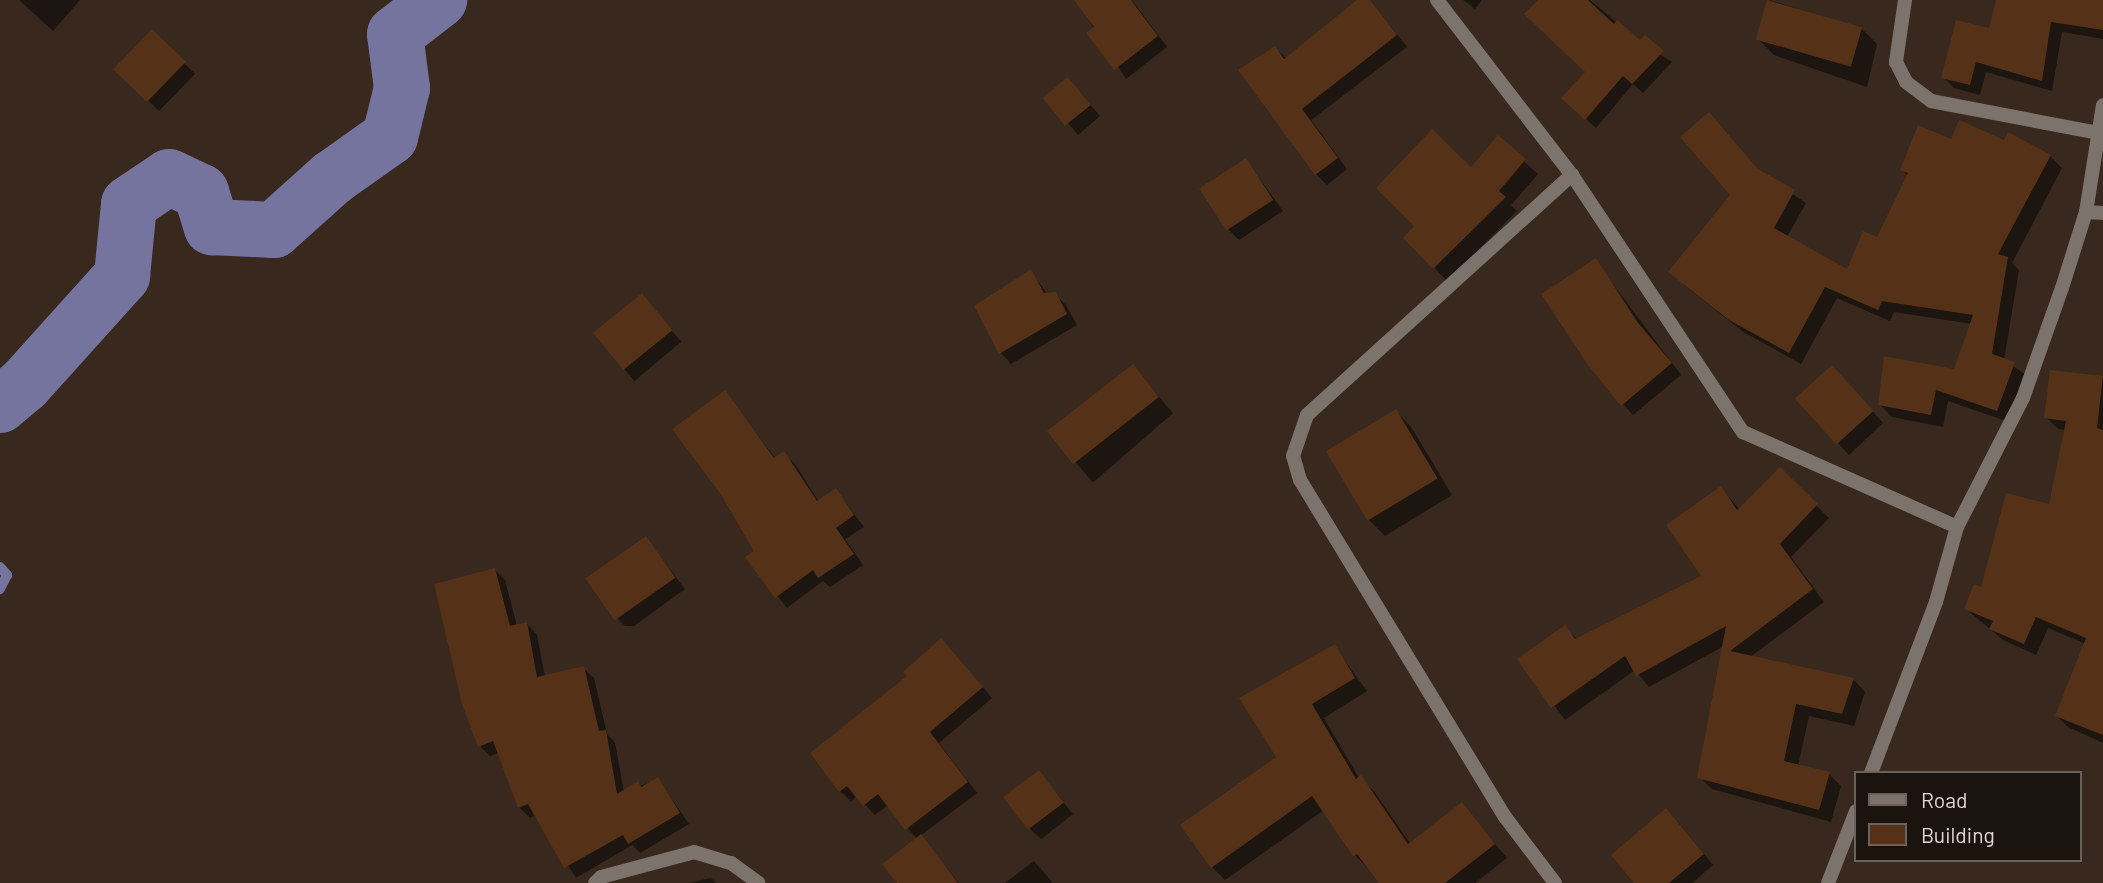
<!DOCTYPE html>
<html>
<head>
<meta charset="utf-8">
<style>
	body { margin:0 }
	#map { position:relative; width:2103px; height:883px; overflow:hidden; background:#38281d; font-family:Barlow,sans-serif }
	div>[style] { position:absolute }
	.shadow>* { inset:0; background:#0007; transform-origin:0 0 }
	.stream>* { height:10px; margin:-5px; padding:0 5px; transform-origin:5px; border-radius:5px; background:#75749e }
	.river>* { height:56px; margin:-28px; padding:0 28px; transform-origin:28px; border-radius:28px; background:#75749e }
	.building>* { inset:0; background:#553217; transform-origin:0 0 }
	.street>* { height:14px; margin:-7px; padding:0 7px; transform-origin:7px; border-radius:7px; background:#7c736d }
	span { translate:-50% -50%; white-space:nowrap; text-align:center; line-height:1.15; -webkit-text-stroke:7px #1a130e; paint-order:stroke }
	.legend { position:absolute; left:1854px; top:771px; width:228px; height:91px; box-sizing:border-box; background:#1a130e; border:2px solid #6a615c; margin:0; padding:9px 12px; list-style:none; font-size:21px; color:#e2d7d0 }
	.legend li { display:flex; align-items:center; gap:14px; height:35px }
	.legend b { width:35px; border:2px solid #6a615c }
</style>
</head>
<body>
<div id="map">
	<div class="shadow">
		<div style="clip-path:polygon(19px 0,80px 0,53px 31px)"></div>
		<div style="clip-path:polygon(1076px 0,1132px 0,1167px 47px,1126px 79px)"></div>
		<div style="clip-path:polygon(1360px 0,1369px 0,1407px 47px,1311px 120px,1347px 169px,1327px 185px,1316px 174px,1275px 48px,1287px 59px)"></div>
		<div style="clip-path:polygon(1463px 0,1482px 0,1475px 9px)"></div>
		<div style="clip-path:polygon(1540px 0,1590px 0,1640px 42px,1672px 62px,1643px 93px,1633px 84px,1596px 128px,1573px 108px,1587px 72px)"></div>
		<div style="clip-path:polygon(1769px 0,1861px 28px,1877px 44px,1867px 87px,1774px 55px,1758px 39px)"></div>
		<div style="clip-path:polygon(1997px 0,2103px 0,2103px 39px,2062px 32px,2052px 91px,1986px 72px,1980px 95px,1954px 88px,1943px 77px,1991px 31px)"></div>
		<div style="left:152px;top:32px;width:60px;height:52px;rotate:44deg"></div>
		<div style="left:1068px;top:79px;width:49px;height:29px;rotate:49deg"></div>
		<div style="clip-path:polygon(1721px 126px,1760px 172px,1806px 203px,1787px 237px,1848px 271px,1878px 239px,1908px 176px,1902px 169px,1952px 141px,2005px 142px,2050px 156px,2062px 168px,2012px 263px,2019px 270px,2004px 360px,2026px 375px,2009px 422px,1948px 401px,1943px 427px,1892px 417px,1880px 405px,1955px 371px,1972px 324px,1894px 312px,1890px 321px,1837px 298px,1801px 364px,1742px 331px,1683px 284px,1733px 195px)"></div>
		<div style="clip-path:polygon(1498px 138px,1538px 174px,1511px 205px,1517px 211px,1447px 281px,1406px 238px)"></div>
		<div style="clip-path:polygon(1246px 160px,1283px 211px,1239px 240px,1228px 229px)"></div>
		<div style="clip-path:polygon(1595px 260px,1681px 375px,1633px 415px,1623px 404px)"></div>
		<div style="clip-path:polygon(1031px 272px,1048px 295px,1055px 294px,1066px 305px,1077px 325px,1011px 364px,1001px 353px,976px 306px)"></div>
		<div style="left:642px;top:295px;width:61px;height:61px;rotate:50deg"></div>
		<div style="left:1133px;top:367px;width:61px;height:106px;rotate:49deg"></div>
		<div style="clip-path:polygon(2052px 372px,2103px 378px,2103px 743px,2068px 727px,2057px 716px,2086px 644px,2048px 628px,2036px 655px,2003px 640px,1966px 609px,2051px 506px,2066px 430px,2058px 429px,2046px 417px)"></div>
		<div style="clip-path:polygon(1842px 378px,1883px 423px,1849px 455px,1797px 399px)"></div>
		<div style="clip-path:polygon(725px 393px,776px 459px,784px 454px,795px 464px,819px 502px,836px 490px,864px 527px,845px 539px,863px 565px,830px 587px,823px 581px,787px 608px,748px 558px,757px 551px)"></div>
		<div style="clip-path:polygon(1396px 411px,1411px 427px,1452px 495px,1385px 536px,1369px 520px)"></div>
		<div style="clip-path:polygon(1780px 470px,1829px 518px,1791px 557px,1824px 602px,1750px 657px,1853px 679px,1865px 692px,1854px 726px,1809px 716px,1798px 766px,1829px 774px,1841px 786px,1831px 822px,1712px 789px,1699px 777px,1724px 646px,1649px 687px,1635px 670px,1565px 720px,1520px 659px,1565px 628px,1578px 640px,1704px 577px,1721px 488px,1740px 510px)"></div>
		<div style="clip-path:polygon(646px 539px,685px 589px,634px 626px,625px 626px,614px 615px)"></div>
		<div style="clip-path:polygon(495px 570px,505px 580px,517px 626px,527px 624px,537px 635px,545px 677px,583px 668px,594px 678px,607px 734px,615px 743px,624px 792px,658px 779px,689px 824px,640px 853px,632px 845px,576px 878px,536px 815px,530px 818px,519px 807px,499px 753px,490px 756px,480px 746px)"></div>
		<div style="clip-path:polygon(1334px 646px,1367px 691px,1324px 718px,1359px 778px,1374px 791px,1411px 845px,1462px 805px,1507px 858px,1475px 883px,1382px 883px,1355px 855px,1324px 810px,1225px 880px,1212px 867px,1278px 758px)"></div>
		<div style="clip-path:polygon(951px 651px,992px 698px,939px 743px,977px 793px,920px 836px,959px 883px,899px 883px,917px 839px,888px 805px,875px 815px,857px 796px,851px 801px,840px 791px)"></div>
		<div style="clip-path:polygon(1039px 772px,1073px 814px,1041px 839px,1030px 829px)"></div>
		<div style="clip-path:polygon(1677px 821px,1713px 865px,1692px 883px,1636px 883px)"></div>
		<div style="clip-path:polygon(1034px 861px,1053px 883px,1005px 883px)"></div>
		<div style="clip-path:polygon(711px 878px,716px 883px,688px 883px)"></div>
	</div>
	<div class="stream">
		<div style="left:0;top:567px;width:11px;rotate:49deg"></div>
		<div style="left:7px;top:575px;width:16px;rotate:117deg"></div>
	</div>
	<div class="river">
		<div style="left:0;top:405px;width:31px;rotate:-40deg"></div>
		<div style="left:24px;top:385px;width:147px;rotate:-48deg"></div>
		<div style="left:122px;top:276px;width:72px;rotate:-84.4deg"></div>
		<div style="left:129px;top:204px;width:48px;rotate:-34deg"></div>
		<div style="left:169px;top:177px;width:35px;rotate:25deg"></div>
		<div style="left:201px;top:192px;width:37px;rotate:73deg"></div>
		<div style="left:212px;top:227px;width:62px;rotate:2.8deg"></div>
		<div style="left:274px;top:230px;width:78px;rotate:-41.9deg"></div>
		<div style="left:332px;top:178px;width:71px;rotate:-35.3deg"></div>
		<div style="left:390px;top:137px;width:50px;rotate:-76.2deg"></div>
		<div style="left:402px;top:88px;width:54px;rotate:-97.4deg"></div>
		<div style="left:395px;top:34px;width:56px;rotate:-37.7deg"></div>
	</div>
	<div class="building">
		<div style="clip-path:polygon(1074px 0,1131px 0,1158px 36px,1114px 70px,1086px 33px,1094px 27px)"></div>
		<div style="clip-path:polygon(1357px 0,1370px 0,1397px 35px,1302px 109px,1338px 158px,1315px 175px,1238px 70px,1275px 46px,1284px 59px)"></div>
		<div style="clip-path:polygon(1538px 0,1588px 0,1614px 24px,1617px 20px,1640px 40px,1645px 35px,1664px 51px,1632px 84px,1623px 76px,1585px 120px,1561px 98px,1585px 72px,1524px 14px)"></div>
		<div style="left:1767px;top:0;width:99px;height:41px;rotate:16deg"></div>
		<div style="clip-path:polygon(1996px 0,2103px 0,2103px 30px,2051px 22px,2042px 81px,1976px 62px,1970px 85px,1941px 78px,1956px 20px,1989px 28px)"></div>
		<div style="left:152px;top:29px;width:47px;height:56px;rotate:44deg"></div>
		<div style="left:1068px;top:77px;width:36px;height:33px;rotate:51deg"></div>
		<div style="clip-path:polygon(1709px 112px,1758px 169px,1795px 190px,1774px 228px,1847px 269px,1863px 231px,1877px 237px,1908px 173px,1900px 170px,1918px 125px,1951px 139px,1959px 120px,2004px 140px,2008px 132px,2051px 155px,1998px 254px,2008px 257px,1992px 354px,2015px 362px,1997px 411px,1936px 390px,1931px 415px,1878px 405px,1884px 356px,1954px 369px,1973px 315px,1882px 301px,1878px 310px,1825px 287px,1789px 353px,1729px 320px,1668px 272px,1730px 195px,1680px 137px)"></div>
		<div style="clip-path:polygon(1432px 129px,1471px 167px,1498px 135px,1526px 159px,1499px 191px,1506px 197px,1433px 269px,1403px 238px,1414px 226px,1376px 188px)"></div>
		<div style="left:1246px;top:158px;width:50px;height:56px;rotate:57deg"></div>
		<div style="clip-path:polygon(1596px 258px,1638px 323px,1672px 363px,1621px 406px,1588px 365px,1541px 294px)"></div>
		<div style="clip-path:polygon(1031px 269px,1044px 293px,1056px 292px,1067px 314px,999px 354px,974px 306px)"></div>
		<div style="left:642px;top:293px;width:48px;height:63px;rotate:51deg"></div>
		<div style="left:1133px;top:364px;width:42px;height:109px;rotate:52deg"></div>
		<div style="left:1832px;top:365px;width:62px;height:50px;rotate:48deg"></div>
		<div style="clip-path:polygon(2050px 370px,2103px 376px,2097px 428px,2103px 430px,2103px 735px,2055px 716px,2086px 638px,2036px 617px,2024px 644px,1989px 629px,1993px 621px,1964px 609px,1974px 584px,1981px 587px,2006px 493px,2049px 504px,2066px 421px,2044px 418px)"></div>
		<div style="clip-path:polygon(725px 390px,774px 458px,784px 451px,817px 501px,836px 488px,854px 515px,836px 528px,854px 554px,818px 578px,813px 570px,775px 598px,745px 557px,754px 551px,720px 493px,672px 429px)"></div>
		<div style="left:1396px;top:409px;width:81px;height:82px;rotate:59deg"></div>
		<div style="clip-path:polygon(1780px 467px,1818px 504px,1780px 544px,1813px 589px,1730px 651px,1854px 678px,1842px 714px,1796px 704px,1784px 761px,1830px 772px,1819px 810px,1697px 778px,1726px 626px,1636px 676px,1625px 656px,1551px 708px,1517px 659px,1565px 625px,1575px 639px,1701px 576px,1666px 525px,1721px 486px,1737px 510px)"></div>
		<div style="left:646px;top:536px;width:51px;height:74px;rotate:55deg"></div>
		<div style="clip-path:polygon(495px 568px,510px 626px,527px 622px,537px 677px,584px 666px,599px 731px,606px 730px,617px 794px,638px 781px,641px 787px,658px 777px,680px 813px,628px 844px,623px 835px,564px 868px,528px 804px,518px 808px,493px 741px,478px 747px,462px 704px,434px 584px)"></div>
		<div style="clip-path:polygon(941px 638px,983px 687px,930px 732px,968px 782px,905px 830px,878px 794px,863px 806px,847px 786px,839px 792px,810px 753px,907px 676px,903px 672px)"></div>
		<div style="clip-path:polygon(1335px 644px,1355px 678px,1312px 704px,1356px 779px,1361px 775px,1408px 844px,1462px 802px,1495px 844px,1445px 883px,1379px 883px,1357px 854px,1353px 856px,1312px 796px,1211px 868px,1180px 825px,1276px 757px,1239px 698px)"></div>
		<div style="left:1039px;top:770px;width:41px;height:45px;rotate:53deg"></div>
		<div style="clip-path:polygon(1666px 808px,1704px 854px,1669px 883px,1634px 883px,1611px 855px)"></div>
		<div style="clip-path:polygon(921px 834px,958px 883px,897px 883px,882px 864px)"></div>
	</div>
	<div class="street">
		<div style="left:1437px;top:0;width:221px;rotate:52.4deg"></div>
		<div style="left:1572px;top:175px;width:309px;rotate:56.4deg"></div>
		<div style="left:1743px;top:432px;width:234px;rotate:23.9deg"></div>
		<div style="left:1905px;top:0;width:63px;rotate:98.3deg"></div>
		<div style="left:1896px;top:62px;width:22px;rotate:63deg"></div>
		<div style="left:1906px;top:82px;width:31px;rotate:37deg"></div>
		<div style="left:1931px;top:101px;width:170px;rotate:10.8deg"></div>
		<div style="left:2086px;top:212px;width:17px;rotate:3deg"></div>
		<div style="left:1871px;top:773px;width:183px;rotate:-69.2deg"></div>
		<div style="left:1936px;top:602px;width:78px;rotate:-74.4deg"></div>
		<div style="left:1957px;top:527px;width:145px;rotate:-62.9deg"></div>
		<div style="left:2023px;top:398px;width:117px;rotate:-70.5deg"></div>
		<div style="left:2062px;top:288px;width:80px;rotate:-72.5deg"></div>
		<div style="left:2086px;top:212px;width:108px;rotate:-81deg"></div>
		<div style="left:595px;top:883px;width:8px;rotate:-45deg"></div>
		<div style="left:601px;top:877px;width:96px;rotate:-15deg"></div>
		<div style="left:694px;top:852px;width:39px;rotate:17deg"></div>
		<div style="left:731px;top:863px;width:34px;rotate:36deg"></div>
		<div style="left:1555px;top:883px;width:83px;rotate:-127.1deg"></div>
		<div style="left:1505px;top:817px;width:394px;rotate:-121.3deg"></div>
		<div style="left:1300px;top:480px;width:25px;rotate:-106deg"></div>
		<div style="left:1293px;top:456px;width:43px;rotate:-71.1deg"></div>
		<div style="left:1307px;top:415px;width:358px;rotate:-42.2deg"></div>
		<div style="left:1828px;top:883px;width:77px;rotate:-68.7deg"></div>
	</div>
	<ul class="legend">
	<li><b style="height:9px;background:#7c736d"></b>Road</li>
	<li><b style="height:19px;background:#553217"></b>Building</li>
	</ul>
</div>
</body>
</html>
